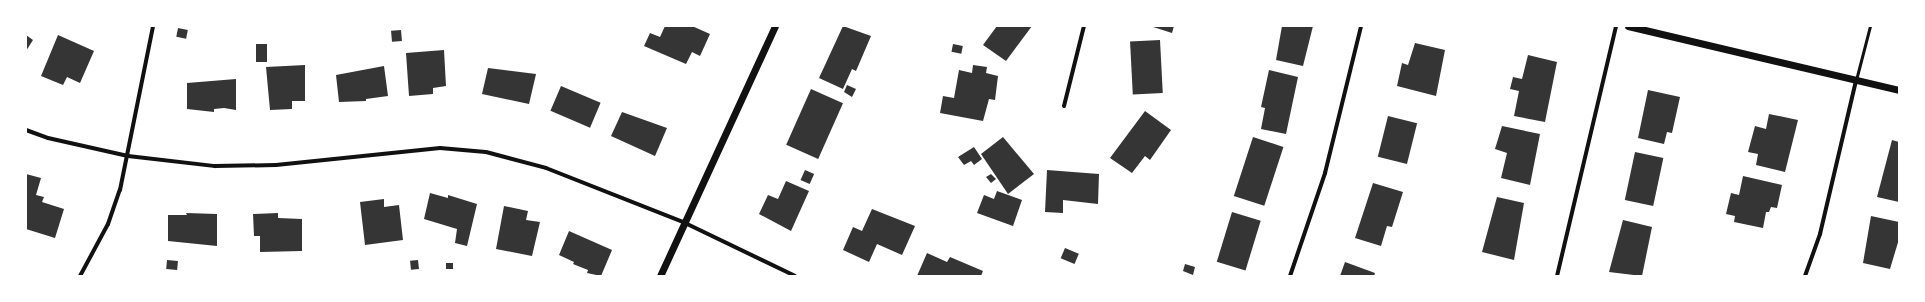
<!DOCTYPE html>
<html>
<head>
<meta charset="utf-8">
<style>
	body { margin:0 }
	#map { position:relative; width:1925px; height:302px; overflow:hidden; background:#fff; font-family:Literata,serif }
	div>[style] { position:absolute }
	.building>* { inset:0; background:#353535; transform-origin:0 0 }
	.service>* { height:3px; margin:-1.5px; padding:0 1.5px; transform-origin:1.5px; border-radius:1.5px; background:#111 }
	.minor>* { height:4px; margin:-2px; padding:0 2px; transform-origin:2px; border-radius:2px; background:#111 }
	.tertiary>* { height:7px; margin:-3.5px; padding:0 3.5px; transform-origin:3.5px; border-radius:3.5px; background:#111 }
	span { translate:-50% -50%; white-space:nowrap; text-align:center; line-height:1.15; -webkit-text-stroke:3px #fff; paint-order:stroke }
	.frame { position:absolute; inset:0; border:27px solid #fff; pointer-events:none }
</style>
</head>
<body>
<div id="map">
	<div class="building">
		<div style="clip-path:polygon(665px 26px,692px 26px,710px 34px,700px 56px,692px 52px,686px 64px,644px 46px,650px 33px,660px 37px)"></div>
		<div style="clip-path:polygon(843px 26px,871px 36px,856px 71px,852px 69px,843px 89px,819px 78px)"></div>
		<div style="clip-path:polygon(997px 26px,1032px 26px,1006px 61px,983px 45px)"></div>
		<div style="clip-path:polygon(1150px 26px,1174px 26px,1172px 33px)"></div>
		<div style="clip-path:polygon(1282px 26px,1313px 26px,1303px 66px,1276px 60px)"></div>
		<div style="left:178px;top:28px;width:10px;height:9px;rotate:11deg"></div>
		<div style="left:401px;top:30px;width:11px;height:10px;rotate:85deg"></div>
		<div style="clip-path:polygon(26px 35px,33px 40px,26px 51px)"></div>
		<div style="clip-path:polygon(58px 35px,94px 51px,80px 83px,67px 77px,63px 85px,41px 76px)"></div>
		<div style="left:1160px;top:40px;width:53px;height:30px;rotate:87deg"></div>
		<div style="clip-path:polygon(1415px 43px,1445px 50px,1436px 96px,1397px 86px,1402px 63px,1408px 65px)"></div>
		<div style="left:267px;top:44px;width:18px;height:11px;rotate:90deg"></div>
		<div style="left:953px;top:44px;width:10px;height:8px;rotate:11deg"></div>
		<div style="clip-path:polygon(444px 50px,446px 86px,433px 88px,433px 94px,409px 96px,406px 53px)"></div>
		<div style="clip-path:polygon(1528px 55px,1557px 62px,1545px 122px,1514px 116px,1519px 91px,1510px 89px,1513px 77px,1522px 79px)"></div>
		<div style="clip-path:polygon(305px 65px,305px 101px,292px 101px,292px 109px,270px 110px,266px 67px)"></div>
		<div style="clip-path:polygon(973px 65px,987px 67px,986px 73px,998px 76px,995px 100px,989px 99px,983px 121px,940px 113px,943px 96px,954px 98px,959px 70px,972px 73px)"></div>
		<div style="clip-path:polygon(384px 66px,388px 96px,366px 99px,366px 101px,339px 102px,336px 75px)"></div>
		<div style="clip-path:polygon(488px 68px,536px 74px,529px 104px,482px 94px)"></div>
		<div style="clip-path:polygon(1269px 70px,1298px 77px,1286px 134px,1261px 129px,1265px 108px,1261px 107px)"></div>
		<div style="clip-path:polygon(236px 79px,236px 110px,224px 108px,214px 109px,214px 112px,187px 109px,187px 83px)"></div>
		<div style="clip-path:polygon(847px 85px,856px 89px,852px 97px,844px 92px)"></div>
		<div style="left:561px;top:86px;width:43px;height:27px;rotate:23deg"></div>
		<div style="left:811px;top:89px;width:35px;height:61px;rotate:24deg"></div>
		<div style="clip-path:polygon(1648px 90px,1680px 97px,1672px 133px,1667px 132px,1664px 144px,1638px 138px)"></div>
		<div style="clip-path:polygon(1145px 111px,1171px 130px,1150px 160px,1145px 156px,1132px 173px,1110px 158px)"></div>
		<div style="clip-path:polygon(622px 112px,667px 128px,655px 156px,611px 136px)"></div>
		<div style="clip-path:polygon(1769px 114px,1798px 120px,1785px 172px,1756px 165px,1758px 154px,1748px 152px,1755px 126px,1766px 129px)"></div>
		<div style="left:1388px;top:116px;width:30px;height:42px;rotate:14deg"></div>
		<div style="clip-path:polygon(1502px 126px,1540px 134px,1530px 185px,1501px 178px,1507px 153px,1495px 149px)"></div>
		<div style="clip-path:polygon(1003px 137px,1034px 174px,1008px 194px,981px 154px)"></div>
		<div style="left:1253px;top:137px;width:32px;height:62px;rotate:18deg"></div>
		<div style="clip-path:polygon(1892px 140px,1899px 142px,1899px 202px,1877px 197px)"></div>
		<div style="clip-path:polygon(974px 147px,982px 159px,974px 165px,971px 161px,964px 165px,958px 157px)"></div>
		<div style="left:1635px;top:152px;width:29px;height:49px;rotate:12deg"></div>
		<div style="left:805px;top:170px;width:10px;height:11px;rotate:24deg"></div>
		<div style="clip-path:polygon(1047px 170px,1099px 174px,1098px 204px,1063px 200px,1063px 213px,1045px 212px)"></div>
		<div style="clip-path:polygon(26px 174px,41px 178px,36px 195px,44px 197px,42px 202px,64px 209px,55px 238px,26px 229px)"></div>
		<div style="clip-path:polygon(991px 174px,996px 179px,991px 183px,986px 177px)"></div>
		<div style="clip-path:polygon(1743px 176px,1782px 185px,1777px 208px,1771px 207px,1769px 212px,1766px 212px,1763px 228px,1734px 222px,1735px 216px,1726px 214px,1731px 193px,1739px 195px)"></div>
		<div style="clip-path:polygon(786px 181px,809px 191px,791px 231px,759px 214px,768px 195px,778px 199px)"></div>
		<div style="clip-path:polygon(1373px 183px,1403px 192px,1392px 227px,1387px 226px,1381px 246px,1355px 238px)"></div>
		<div style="clip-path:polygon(997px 191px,1022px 200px,1013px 226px,977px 213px,984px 195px,994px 199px)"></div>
		<div style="clip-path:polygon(430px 193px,448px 198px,448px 195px,477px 204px,467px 246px,455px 243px,457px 229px,424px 219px)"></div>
		<div style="clip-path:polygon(1497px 197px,1524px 203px,1514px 260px,1482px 252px)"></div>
		<div style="clip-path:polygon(384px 199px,384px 207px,399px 205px,403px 240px,365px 245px,360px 202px)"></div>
		<div style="clip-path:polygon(504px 206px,528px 211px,526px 220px,540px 222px,532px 256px,496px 249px)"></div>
		<div style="clip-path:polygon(872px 209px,915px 226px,902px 255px,877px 244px,869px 262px,843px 250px,853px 227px,862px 231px)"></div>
		<div style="left:1232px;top:212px;width:30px;height:52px;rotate:17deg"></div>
		<div style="clip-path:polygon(186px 213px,217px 214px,217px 246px,168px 241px,168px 215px,187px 215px)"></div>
		<div style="clip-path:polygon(278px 213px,278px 218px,302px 219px,302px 251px,260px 252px,260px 236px,254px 236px,253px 214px)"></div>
		<div style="clip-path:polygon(1871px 216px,1899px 222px,1899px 239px,1890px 269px,1863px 263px)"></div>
		<div style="clip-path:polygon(1623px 220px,1652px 227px,1642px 276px,1609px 272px)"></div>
		<div style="clip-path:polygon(569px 231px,612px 250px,601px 276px,587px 273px,588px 270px,573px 264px,574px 262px,559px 255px)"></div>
		<div style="left:1065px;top:248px;width:15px;height:11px;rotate:23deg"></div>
		<div style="clip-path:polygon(927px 253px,947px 262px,950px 257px,983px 271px,981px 276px,917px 276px)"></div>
		<div style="left:167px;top:260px;width:11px;height:9px;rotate:5deg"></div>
		<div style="left:418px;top:260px;width:9px;height:8px;rotate:84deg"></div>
		<div style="clip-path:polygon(1345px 262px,1375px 273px,1374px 276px,1340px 276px)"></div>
		<div style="left:446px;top:263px;width:7px;height:6px"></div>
		<div style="clip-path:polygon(1185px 264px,1195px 267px,1193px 275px,1183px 271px)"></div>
	</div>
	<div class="service">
		<div style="left:1856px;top:80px;width:56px;rotate:-75.5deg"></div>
	</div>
	<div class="minor">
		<div style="left:1064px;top:106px;width:82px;rotate:-76deg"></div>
		<div style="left:26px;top:130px;width:23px;rotate:20deg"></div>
		<div style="left:48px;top:138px;width:82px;rotate:12.7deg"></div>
		<div style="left:128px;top:156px;width:88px;rotate:6.6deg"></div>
		<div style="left:215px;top:166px;width:61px;rotate:-0.9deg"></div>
		<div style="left:276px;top:165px;width:165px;rotate:-5.9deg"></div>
		<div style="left:440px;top:148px;width:46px;rotate:5deg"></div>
		<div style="left:486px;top:152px;width:62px;rotate:14.9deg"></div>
		<div style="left:546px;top:168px;width:147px;rotate:21.5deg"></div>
		<div style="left:683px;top:222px;width:124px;rotate:25.7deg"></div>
		<div style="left:80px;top:276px;width:59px;rotate:-61.7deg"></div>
		<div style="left:108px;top:224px;width:36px;rotate:-71deg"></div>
		<div style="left:120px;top:190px;width:167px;rotate:-78.6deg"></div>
		<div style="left:1290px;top:276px;width:109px;rotate:-71.2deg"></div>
		<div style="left:1325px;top:173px;width:151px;rotate:-76.2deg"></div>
		<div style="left:1557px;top:276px;width:257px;rotate:-76.7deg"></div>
		<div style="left:1805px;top:276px;width:45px;rotate:-70.3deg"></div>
		<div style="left:1820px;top:234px;width:158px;rotate:-76.8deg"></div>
	</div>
	<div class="tertiary">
		<div style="left:1628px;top:26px;width:278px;rotate:13.3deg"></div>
		<div style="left:660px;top:276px;width:275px;rotate:-65.3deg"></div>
	</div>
	<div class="frame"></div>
</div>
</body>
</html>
